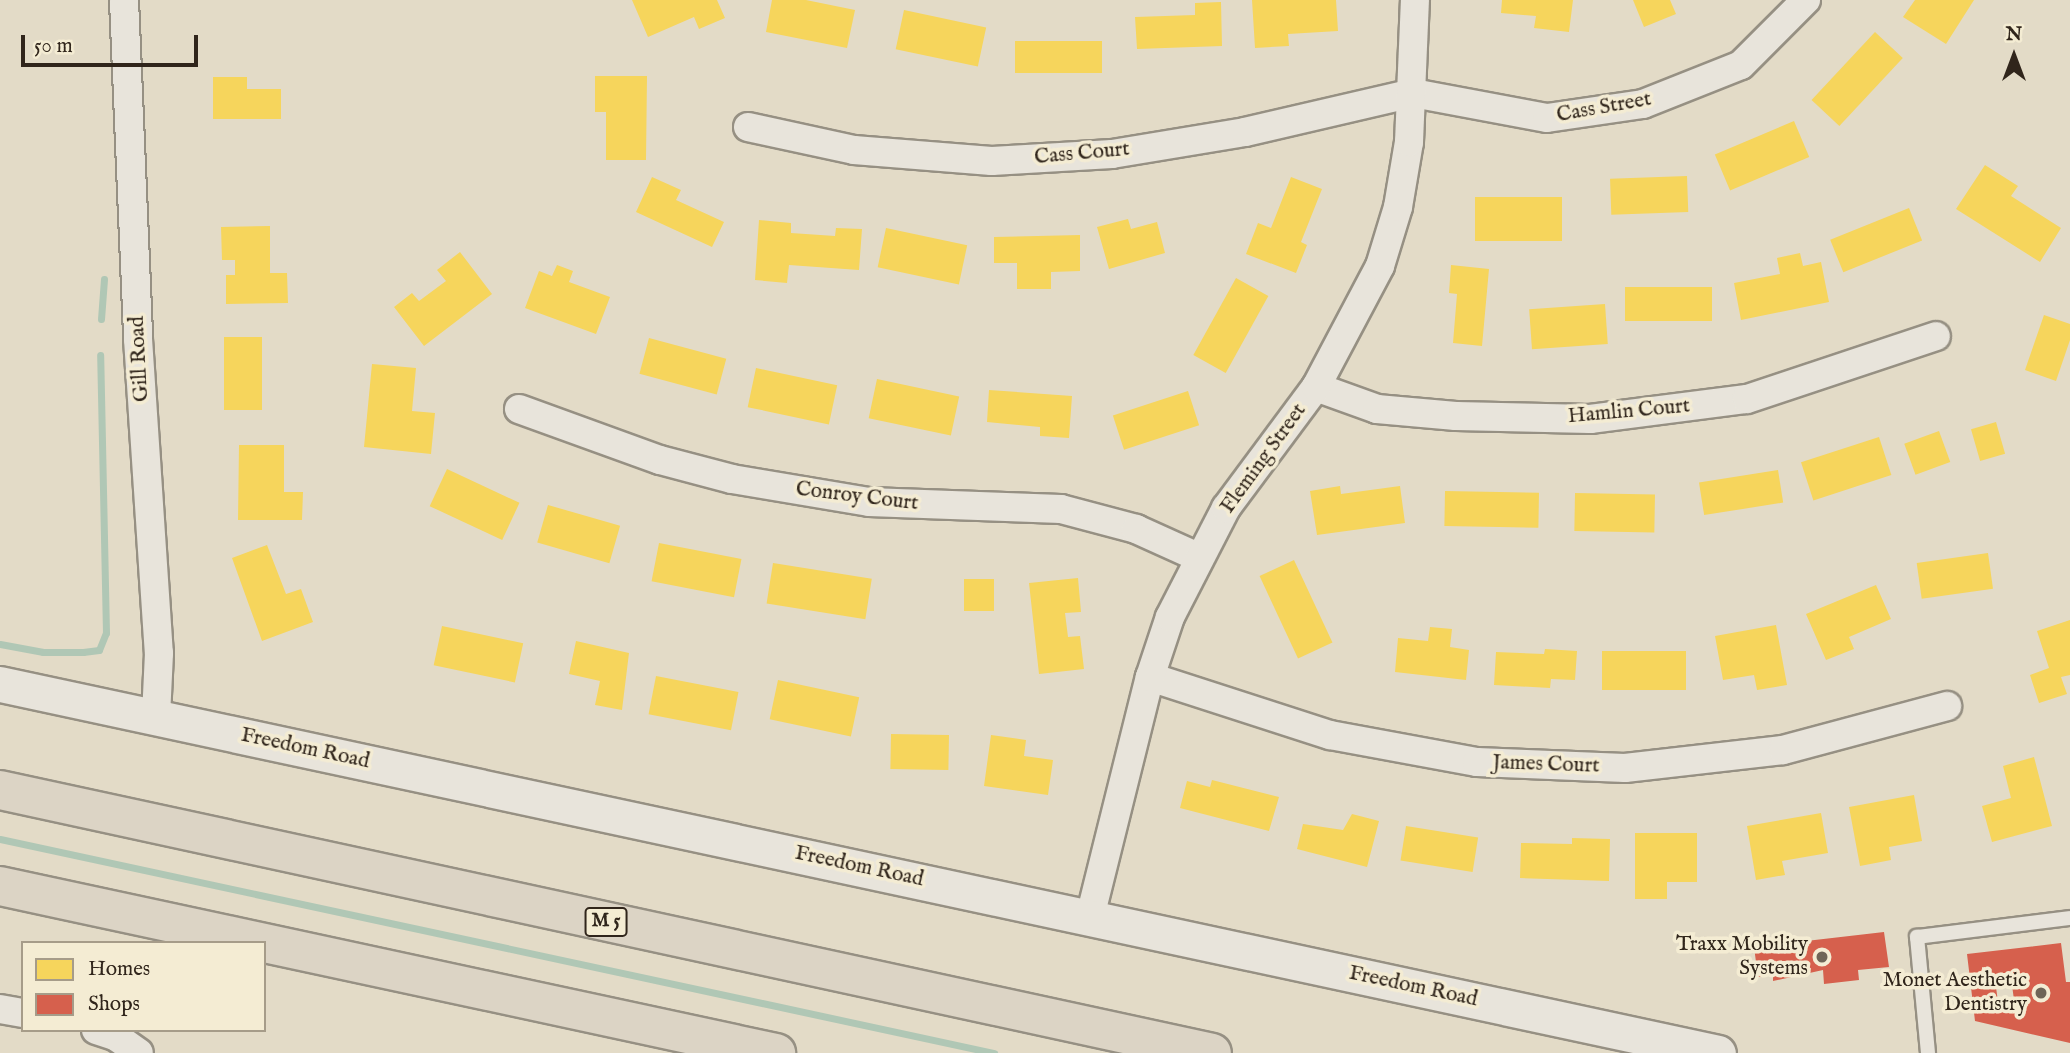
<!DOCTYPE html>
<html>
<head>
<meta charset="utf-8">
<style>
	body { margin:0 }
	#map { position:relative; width:2070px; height:1053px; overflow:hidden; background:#e3dbc7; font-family:"IM FELL English",serif }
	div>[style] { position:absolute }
	.homes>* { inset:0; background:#f6d55c; transform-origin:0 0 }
	.shops>* { inset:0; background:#d6604d }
	.stream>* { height:7px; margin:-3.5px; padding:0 3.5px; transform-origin:3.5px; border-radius:3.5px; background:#b0c7b5 }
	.roads { filter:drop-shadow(2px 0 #969083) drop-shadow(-2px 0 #969083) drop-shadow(0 2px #969083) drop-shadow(0 -2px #969083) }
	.service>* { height:14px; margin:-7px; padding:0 7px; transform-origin:7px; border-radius:7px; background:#e8e4db }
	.minor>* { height:28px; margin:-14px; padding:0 14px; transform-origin:14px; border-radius:14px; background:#e8e4db }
	.tertiary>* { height:35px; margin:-17.5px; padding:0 17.5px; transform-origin:17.5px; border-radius:17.5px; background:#e8e4db }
	.motorway>* { height:38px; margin:-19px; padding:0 19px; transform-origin:19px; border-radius:19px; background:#dcd4c5 }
	.dots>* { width:19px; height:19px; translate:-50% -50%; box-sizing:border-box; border:4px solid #f4ecd3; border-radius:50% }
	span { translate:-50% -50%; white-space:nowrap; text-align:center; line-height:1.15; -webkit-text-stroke:7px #f4ecd3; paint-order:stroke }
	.shield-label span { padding:2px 5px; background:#f4ecd3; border:2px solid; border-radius:5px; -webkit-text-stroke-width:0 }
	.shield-label { font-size:19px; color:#30251b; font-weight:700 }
	.street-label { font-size:21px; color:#30251b }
	.poi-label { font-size:21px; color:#30251b }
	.right { translate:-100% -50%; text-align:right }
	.legend { position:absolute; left:21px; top:941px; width:245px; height:91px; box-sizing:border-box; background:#f4ecd3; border:2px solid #a69c89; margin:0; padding:9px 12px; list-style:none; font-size:21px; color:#30251b }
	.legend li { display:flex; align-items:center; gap:14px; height:35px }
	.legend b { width:35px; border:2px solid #a69c89 }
	.north { position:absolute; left:1979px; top:21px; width:70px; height:70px; -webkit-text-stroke:5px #f4ecd3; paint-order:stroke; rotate:0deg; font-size:19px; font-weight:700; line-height:28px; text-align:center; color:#30251b }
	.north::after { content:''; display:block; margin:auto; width:24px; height:32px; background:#30251b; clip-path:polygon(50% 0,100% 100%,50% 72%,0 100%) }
	.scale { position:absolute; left:21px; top:35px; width:177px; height:32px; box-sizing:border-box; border:4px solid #30251b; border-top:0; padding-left:9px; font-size:21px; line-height:24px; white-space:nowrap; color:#30251b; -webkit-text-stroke:5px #f4ecd3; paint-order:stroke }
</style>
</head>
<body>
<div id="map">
	<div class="homes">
		<div style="clip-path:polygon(632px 0,717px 0,725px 18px,699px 29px,694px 17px,648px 37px)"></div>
		<div style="clip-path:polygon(772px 0,806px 0,855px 10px,847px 48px,766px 32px)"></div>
		<div style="clip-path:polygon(1252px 0,1336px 0,1338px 31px,1288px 34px,1289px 46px,1255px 48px)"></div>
		<div style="clip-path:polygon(1502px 0,1573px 0,1569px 32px,1534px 28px,1536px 16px,1501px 13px)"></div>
		<div style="clip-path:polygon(1633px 0,1670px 0,1676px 14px,1644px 27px)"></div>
		<div style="clip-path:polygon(1915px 0,1974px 0,1946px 44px,1903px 17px)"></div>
		<div style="clip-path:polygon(1221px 2px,1222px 46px,1137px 49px,1135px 17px,1195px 15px,1195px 3px)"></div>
		<div style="left:904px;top:10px;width:84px;height:40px;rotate:12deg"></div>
		<div style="left:1875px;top:32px;width:38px;height:93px;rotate:43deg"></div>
		<div style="left:1015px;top:41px;width:87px;height:32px"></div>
		<div style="clip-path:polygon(595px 76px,647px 76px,646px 160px,606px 160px,606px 112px,595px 112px)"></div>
		<div style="clip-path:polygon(213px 77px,247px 77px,247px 89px,281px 89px,281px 119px,213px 119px)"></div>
		<div style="left:1794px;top:121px;width:39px;height:86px;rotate:67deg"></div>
		<div style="clip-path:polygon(1985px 165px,2018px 186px,2011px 196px,2061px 228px,2040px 262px,1956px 209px)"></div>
		<div style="left:1687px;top:176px;width:36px;height:77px;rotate:88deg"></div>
		<div style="clip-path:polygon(652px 177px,681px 190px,676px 200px,724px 222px,712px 247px,636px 212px)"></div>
		<div style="clip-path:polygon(1291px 177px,1322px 189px,1301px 242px,1307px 245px,1296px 273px,1246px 254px,1258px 223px,1271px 228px)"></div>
		<div style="left:1475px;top:197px;width:87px;height:44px"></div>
		<div style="left:1909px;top:208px;width:35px;height:85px;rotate:68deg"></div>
		<div style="clip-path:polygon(1128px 219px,1131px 229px,1157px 222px,1165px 253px,1109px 269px,1097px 227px)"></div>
		<div style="clip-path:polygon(759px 220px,791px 223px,791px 233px,835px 236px,836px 228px,862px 229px,859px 270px,789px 265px,787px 283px,755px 280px)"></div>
		<div style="clip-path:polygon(270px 226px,270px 273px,287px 273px,288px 303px,226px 304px,226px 275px,235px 275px,235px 260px,222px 260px,221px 227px)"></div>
		<div style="left:886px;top:228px;width:83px;height:40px;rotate:12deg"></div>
		<div style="clip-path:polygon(1080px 235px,1080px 271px,1051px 272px,1051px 289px,1017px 289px,1017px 263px,994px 263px,994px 237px)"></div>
		<div style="clip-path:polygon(460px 252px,492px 294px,424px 346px,394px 307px,412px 293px,419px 301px,446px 281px,437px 270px)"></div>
		<div style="clip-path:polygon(1800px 253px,1803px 266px,1821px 262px,1829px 302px,1741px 320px,1734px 283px,1780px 274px,1777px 258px)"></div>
		<div style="clip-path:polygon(557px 265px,573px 271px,569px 282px,610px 297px,596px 334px,525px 308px,539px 271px,552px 276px)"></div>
		<div style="clip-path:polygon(1451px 265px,1489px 269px,1482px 346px,1453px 343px,1457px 294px,1449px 293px)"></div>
		<div style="left:1236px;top:278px;width:37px;height:88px;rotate:29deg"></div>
		<div style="left:1625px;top:287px;width:87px;height:34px"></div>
		<div style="left:1605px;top:304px;width:40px;height:76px;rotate:86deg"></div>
		<div style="clip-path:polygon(2044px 315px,2070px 324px,2070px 340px,2056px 381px,2025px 370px)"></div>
		<div style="left:262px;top:337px;width:73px;height:38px;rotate:90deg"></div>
		<div style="left:649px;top:338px;width:80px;height:37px;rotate:15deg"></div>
		<div style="clip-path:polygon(372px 364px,416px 368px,412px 411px,435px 413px,431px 454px,364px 447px)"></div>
		<div style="left:756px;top:368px;width:83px;height:40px;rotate:12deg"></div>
		<div style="left:877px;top:379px;width:84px;height:40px;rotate:12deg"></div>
		<div style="clip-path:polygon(989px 390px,1072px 396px,1069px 438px,1040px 436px,1040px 427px,987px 422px)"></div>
		<div style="left:1188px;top:391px;width:36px;height:79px;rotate:72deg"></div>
		<div style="left:1996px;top:422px;width:33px;height:26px;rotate:74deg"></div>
		<div style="left:1939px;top:431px;width:33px;height:37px;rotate:70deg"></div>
		<div style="left:1879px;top:437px;width:40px;height:82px;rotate:72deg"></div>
		<div style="clip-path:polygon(239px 445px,284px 445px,284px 492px,303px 492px,302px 520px,238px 520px)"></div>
		<div style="left:447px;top:469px;width:80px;height:41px;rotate:25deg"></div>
		<div style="left:1778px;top:470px;width:33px;height:80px;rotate:81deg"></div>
		<div style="clip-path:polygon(1340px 486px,1341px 494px,1400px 486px,1405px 523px,1317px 535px,1310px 491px)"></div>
		<div style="left:1445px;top:491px;width:94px;height:35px;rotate:1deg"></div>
		<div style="left:1575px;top:493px;width:80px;height:38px;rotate:1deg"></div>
		<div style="left:548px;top:505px;width:75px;height:39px;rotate:16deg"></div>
		<div style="left:659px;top:543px;width:84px;height:39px;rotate:11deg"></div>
		<div style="clip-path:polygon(267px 545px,286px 594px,301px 589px,313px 622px,262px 641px,232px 558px)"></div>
		<div style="left:1988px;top:553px;width:36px;height:72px;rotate:82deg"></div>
		<div style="left:1294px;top:560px;width:91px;height:38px;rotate:65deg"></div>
		<div style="left:773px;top:563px;width:100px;height:41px;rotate:9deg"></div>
		<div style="clip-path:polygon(1078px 578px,1081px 612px,1065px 613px,1068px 637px,1080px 636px,1084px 669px,1039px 674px,1029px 583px)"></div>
		<div style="left:964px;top:579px;width:30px;height:32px"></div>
		<div style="clip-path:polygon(1876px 585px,1891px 619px,1849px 637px,1854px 649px,1826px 660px,1806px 614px)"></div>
		<div style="clip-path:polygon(2070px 620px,2070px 675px,2061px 677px,2067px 694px,2039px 703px,2030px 675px,2049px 668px,2037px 631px)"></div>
		<div style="clip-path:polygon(1776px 625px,1787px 685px,1757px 690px,1754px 675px,1723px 680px,1715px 636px)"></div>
		<div style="left:442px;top:626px;width:83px;height:40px;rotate:12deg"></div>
		<div style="clip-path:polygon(1430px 627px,1452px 629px,1450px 647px,1469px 650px,1466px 680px,1395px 672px,1398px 638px,1428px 641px)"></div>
		<div style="clip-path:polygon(576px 641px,629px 653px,622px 710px,595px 705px,600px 681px,569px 674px)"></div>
		<div style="clip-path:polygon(1545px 649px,1577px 651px,1575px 680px,1551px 679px,1550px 688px,1494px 685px,1496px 652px,1544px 654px)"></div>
		<div style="left:1602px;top:651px;width:84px;height:39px"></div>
		<div style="left:656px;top:676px;width:84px;height:39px;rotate:11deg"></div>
		<div style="left:778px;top:680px;width:83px;height:40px;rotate:12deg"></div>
		<div style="left:891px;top:734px;width:58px;height:35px;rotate:1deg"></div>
		<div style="clip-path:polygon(991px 735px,1026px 740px,1024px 756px,1053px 760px,1048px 795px,984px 786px)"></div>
		<div style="clip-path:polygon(2034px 757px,2052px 826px,1992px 842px,1982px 806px,2011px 798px,2003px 766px)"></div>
		<div style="clip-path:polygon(1212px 780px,1279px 797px,1269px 831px,1180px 808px,1187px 781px,1210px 787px)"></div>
		<div style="clip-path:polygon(1914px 795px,1922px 841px,1889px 847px,1891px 860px,1860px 866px,1849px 807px)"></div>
		<div style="clip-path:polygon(1821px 813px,1828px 853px,1782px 861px,1785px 875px,1756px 880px,1747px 826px)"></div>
		<div style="clip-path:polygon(1352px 814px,1379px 821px,1367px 867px,1297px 849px,1303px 824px,1343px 830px)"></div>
		<div style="left:1406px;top:826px;width:73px;height:35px;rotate:9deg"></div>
		<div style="clip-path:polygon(1635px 833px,1697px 833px,1697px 882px,1667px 882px,1667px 899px,1635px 899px)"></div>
		<div style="clip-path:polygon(1572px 838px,1610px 839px,1609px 881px,1520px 878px,1521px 843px,1572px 844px)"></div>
	</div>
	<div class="shops">
		<div style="clip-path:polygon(1884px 932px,1889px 967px,1858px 970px,1859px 980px,1824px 984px,1823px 970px,1773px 981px,1773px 975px,1758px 977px,1754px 947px)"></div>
		<div style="clip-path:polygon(evenodd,2061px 943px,2066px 982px,2070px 982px,2070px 1043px,1975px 1021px,1967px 954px,2061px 943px,2012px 985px,2014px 1000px,1998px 1002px,1996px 987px,2012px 985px)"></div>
	</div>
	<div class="stream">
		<div style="left:101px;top:319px;width:40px;rotate:-85.7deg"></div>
		<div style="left:0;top:644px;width:44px;rotate:10.5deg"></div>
		<div style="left:43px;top:652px;width:40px"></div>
		<div style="left:83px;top:652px;width:16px;rotate:-7deg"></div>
		<div style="left:99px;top:650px;width:18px;rotate:-68deg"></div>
		<div style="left:106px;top:633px;width:278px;rotate:-91.2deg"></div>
		<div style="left:0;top:839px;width:1017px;rotate:12.15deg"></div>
	</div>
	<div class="roads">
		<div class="service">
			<div style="left:1928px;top:1053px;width:117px;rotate:-95.4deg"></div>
			<div style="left:1917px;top:937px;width:154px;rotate:-7.1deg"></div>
		</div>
		<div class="minor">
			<div style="left:124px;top:0;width:339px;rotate:87.6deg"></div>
			<div style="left:138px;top:339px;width:315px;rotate:86.2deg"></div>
			<div style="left:159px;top:653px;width:64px;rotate:92.7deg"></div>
			<div style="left:748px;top:127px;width:108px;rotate:12.2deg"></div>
			<div style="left:854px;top:150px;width:138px;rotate:4.6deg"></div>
			<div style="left:992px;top:161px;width:120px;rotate:-3.3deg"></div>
			<div style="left:1112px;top:154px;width:135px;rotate:-9.4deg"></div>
			<div style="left:1245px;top:132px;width:172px;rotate:-13.1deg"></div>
			<div style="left:1413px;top:93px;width:136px;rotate:10.6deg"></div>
			<div style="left:1547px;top:118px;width:97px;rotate:-8.3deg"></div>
			<div style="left:1643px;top:104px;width:105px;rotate:-21.7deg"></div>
			<div style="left:1741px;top:65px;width:92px;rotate:-45deg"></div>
			<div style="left:1316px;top:387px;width:65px;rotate:19.8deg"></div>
			<div style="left:1377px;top:409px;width:79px;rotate:5.1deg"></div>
			<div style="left:1456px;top:416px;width:134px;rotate:1.3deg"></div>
			<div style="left:1590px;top:419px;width:158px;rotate:-7.3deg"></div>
			<div style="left:1747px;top:399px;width:199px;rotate:-18.4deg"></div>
			<div style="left:519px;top:409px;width:150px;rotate:19.9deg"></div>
			<div style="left:660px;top:460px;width:74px;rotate:14.8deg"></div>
			<div style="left:732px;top:479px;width:139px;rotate:9.5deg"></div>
			<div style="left:869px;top:502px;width:192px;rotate:2.1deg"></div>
			<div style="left:1061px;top:509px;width:78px;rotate:14.9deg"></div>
			<div style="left:1136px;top:529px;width:68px;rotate:24.3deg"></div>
			<div style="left:1150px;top:677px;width:189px;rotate:17.9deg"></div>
			<div style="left:1330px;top:735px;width:149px;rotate:10.4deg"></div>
			<div style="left:1477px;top:762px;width:148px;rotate:2.3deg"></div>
			<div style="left:1625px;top:768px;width:159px;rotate:-6.5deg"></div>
			<div style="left:1783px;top:750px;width:170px;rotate:-15deg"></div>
			<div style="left:1090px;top:917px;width:247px;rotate:-76deg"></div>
			<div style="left:1150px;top:677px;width:63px;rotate:-71.6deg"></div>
			<div style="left:1170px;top:617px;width:123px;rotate:-62.8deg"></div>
			<div style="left:1226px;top:508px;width:151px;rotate:-53.4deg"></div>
			<div style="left:1316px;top:387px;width:137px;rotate:-62.1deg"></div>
			<div style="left:1380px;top:266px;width:62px;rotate:-73deg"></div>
			<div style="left:1398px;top:207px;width:66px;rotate:-80.4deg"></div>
			<div style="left:1409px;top:142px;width:142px;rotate:-87.6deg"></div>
			<div style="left:0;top:1009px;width:23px;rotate:10deg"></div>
			<div style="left:96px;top:1030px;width:20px;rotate:18deg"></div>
			<div style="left:115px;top:1036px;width:29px;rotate:35deg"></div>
		</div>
		<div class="tertiary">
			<div style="left:0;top:684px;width:1757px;rotate:12.12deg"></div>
		</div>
		<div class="motorway">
			<div style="left:0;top:790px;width:1240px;rotate:12.24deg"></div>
			<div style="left:0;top:886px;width:794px;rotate:12.15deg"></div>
		</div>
	</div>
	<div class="dots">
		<div style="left:1822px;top:957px;background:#6f6557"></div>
		<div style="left:2041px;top:993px;background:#6f6557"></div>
	</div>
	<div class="shield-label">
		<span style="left:606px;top:922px">M 5</span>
	</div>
	<div class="street-label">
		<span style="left:1604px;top:108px;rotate:-10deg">Cass Street</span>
		<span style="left:1082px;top:154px;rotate:-5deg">Cass Court</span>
		<span style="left:140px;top:359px;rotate:-93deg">Gill Road</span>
		<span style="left:1629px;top:412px;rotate:-5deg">Hamlin Court</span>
		<span style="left:1264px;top:459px;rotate:-54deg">Fleming Street</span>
		<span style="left:857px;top:497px;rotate:7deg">Conroy Court</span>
		<span style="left:305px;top:749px;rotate:12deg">Freedom Road</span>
		<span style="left:1546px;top:765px;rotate:2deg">James Court</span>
		<span style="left:859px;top:867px;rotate:12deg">Freedom Road</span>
		<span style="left:1413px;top:987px;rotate:12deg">Freedom Road</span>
	</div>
	<div class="poi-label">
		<span class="right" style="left:1808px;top:957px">Traxx Mobility<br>Systems</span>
		<span class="right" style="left:2027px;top:993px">Monet Aesthetic<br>Dentistry</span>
	</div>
	<ul class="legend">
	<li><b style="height:19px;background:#f6d55c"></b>Homes</li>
	<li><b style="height:19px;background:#d6604d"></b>Shops</li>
	</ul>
	<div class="north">N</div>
	<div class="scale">50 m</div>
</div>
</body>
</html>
